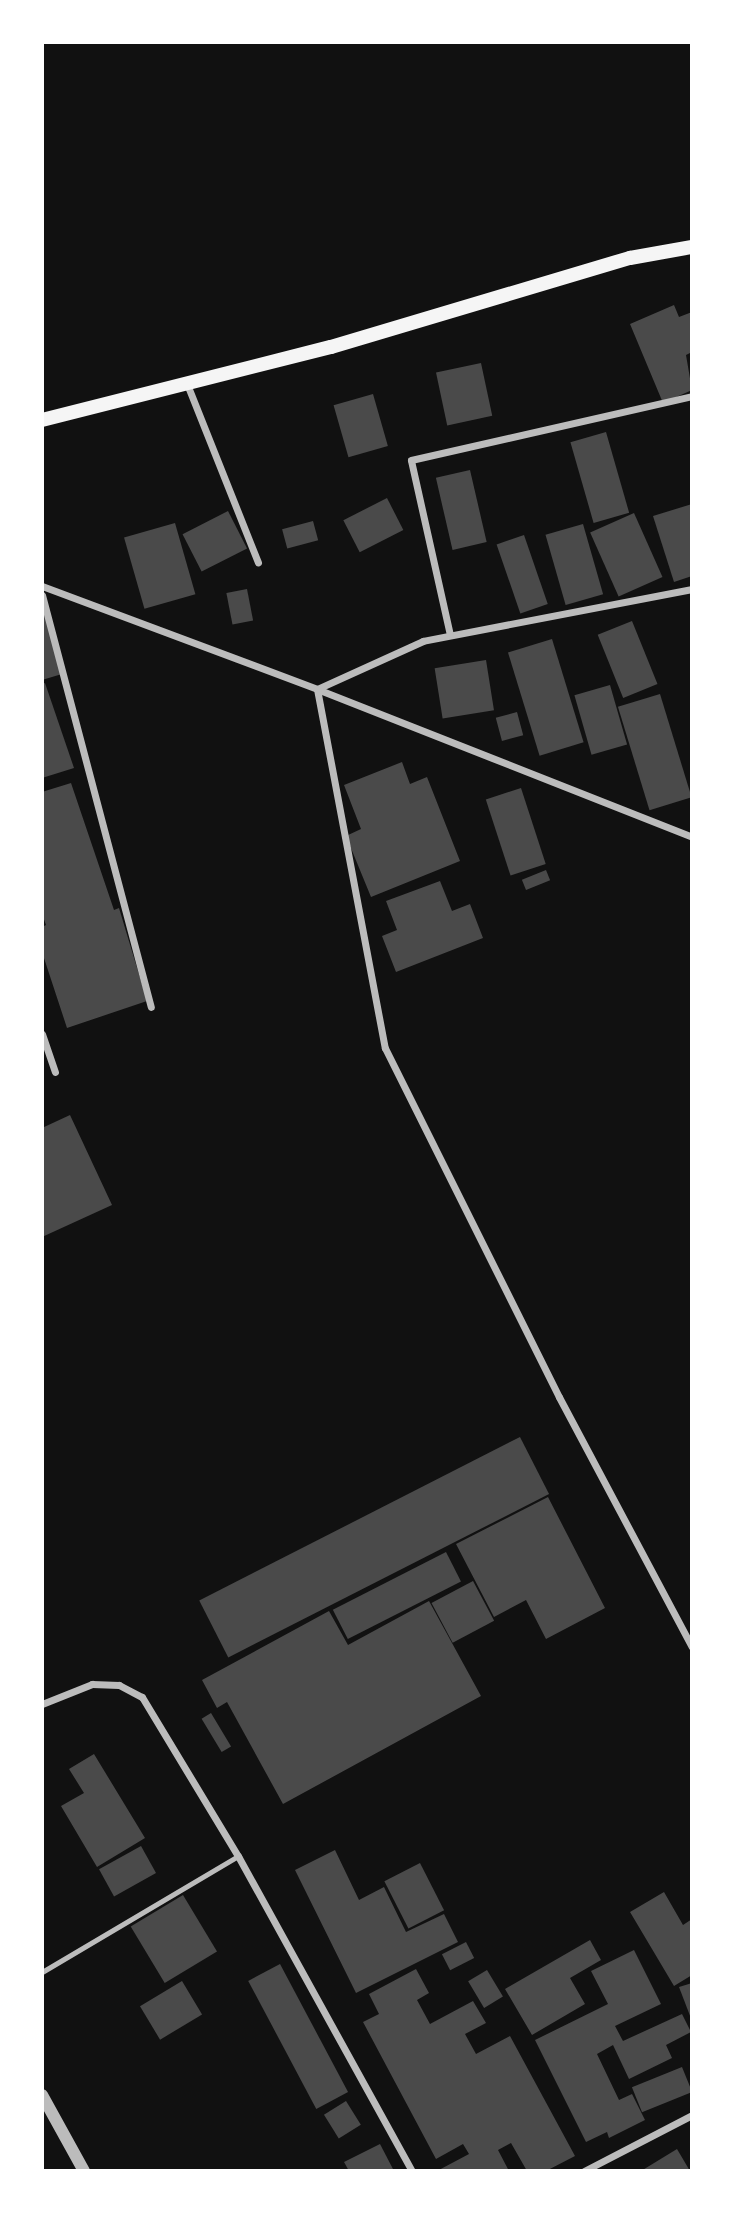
<!DOCTYPE html>
<html>
<head>
<meta charset="utf-8">
<style>
	body { margin:0 }
	#map { position:relative; width:734px; height:2213px; overflow:hidden; background:#111; font-family:Karla,sans-serif }
	div>[style] { position:absolute }
	.building>* { inset:0; background:#4a4a4a; transform-origin:0 0 }
	.service>* { height:5px; margin:-2.5px; padding:0 2.5px; transform-origin:2.5px; border-radius:2.5px; background:#bcbcbc }
	.minor>* { height:7px; margin:-3.5px; padding:0 3.5px; transform-origin:3.5px; border-radius:3.5px; background:#bcbcbc }
	.tertiary>* { height:12px; margin:-6px; padding:0 6px; transform-origin:6px; border-radius:6px; background:#bcbcbc }
	.secondary>* { height:14px; margin:-7px; padding:0 7px; transform-origin:7px; border-radius:7px; background:#f5f5f5 }
	span { translate:-50% -50%; white-space:nowrap; text-align:center; line-height:1.15; -webkit-text-stroke:5px #fff; paint-order:stroke }
	.frame { position:absolute; inset:0; border:44px solid #fff; pointer-events:none }
</style>
</head>
<body>
<div id="map">
	<div class="building">
		<div style="clip-path:polygon(674px 305px,679px 317px,692px 312px,692px 352px,686px 355px,692px 390px,663px 403px,630px 324px)"></div>
		<div style="left:481px;top:363px;width:54px;height:46px;rotate:78deg"></div>
		<div style="left:373px;top:394px;width:54px;height:41px;rotate:74deg"></div>
		<div style="left:606px;top:432px;width:84px;height:37px;rotate:74deg"></div>
		<div style="left:470px;top:470px;width:74px;height:35px;rotate:77deg"></div>
		<div style="left:387px;top:498px;width:36px;height:49px;rotate:63deg"></div>
		<div style="clip-path:polygon(692px 504px,692px 576px,674px 582px,653px 516px)"></div>
		<div style="left:228px;top:511px;width:42px;height:51px;rotate:63deg"></div>
		<div style="left:634px;top:513px;width:70px;height:48px;rotate:66deg"></div>
		<div style="left:313px;top:521px;width:20px;height:32px;rotate:75deg"></div>
		<div style="left:175px;top:523px;width:74px;height:53px;rotate:74deg"></div>
		<div style="left:583px;top:524px;width:73px;height:39px;rotate:74deg"></div>
		<div style="left:524px;top:535px;width:73px;height:29px;rotate:71deg"></div>
		<div style="left:247px;top:589px;width:32px;height:21px;rotate:79deg"></div>
		<div style="clip-path:polygon(42px 606px,62px 674px,42px 680px)"></div>
		<div style="left:632px;top:621px;width:68px;height:37px;rotate:68deg"></div>
		<div style="left:552px;top:639px;width:108px;height:46px;rotate:73deg"></div>
		<div style="left:486px;top:660px;width:51px;height:52px;rotate:81deg"></div>
		<div style="clip-path:polygon(45px 683px,74px 768px,42px 778px,42px 684px)"></div>
		<div style="left:610px;top:685px;width:62px;height:37px;rotate:74deg"></div>
		<div style="left:660px;top:694px;width:108px;height:44px;rotate:73deg"></div>
		<div style="left:517px;top:712px;width:24px;height:22px;rotate:75deg"></div>
		<div style="clip-path:polygon(402px 762px,410px 784px,427px 777px,460px 861px,371px 897px,346px 836px,361px 829px,344px 785px)"></div>
		<div style="clip-path:polygon(71px 783px,114px 910px,119px 908px,147px 1001px,67px 1028px,42px 952px,42px 927px,46px 925px,42px 914px,42px 792px)"></div>
		<div style="left:521px;top:788px;width:80px;height:37px;rotate:72deg"></div>
		<div style="left:546px;top:870px;width:11px;height:26px;rotate:68deg"></div>
		<div style="clip-path:polygon(440px 881px,452px 911px,470px 904px,483px 938px,396px 972px,382px 936px,397px 930px,386px 901px)"></div>
		<div style="clip-path:polygon(70px 1115px,112px 1205px,42px 1237px,42px 1128px)"></div>
		<div style="left:520px;top:1437px;width:64px;height:360px;rotate:63deg"></div>
		<div style="clip-path:polygon(548px 1497px,605px 1608px,546px 1639px,526px 1600px,494px 1617px,456px 1544px)"></div>
		<div style="left:446px;top:1552px;width:33px;height:127px;rotate:63deg"></div>
		<div style="left:473px;top:1581px;width:45px;height:47px;rotate:62deg"></div>
		<div style="clip-path:polygon(429px 1601px,481px 1696px,283px 1804px,227px 1702px,217px 1708px,202px 1680px,329px 1611px,348px 1645px)"></div>
		<div style="left:211px;top:1713px;width:39px;height:11px;rotate:59deg"></div>
		<div style="clip-path:polygon(94px 1754px,145px 1838px,97px 1867px,61px 1806px,84px 1793px,69px 1769px)"></div>
		<div style="left:141px;top:1846px;width:31px;height:48px;rotate:61deg"></div>
		<div style="clip-path:polygon(335px 1850px,359px 1900px,384px 1887px,406px 1932px,444px 1914px,458px 1942px,356px 1993px,295px 1870px)"></div>
		<div style="left:420px;top:1863px;width:53px;height:40px;rotate:63deg"></div>
		<div style="clip-path:polygon(664px 1892px,683px 1925px,692px 1919px,692px 1975px,674px 1986px,630px 1912px)"></div>
		<div style="left:183px;top:1895px;width:66px;height:61px;rotate:59deg"></div>
		<div style="clip-path:polygon(590px 1940px,601px 1960px,570px 1978px,585px 2004px,532px 2035px,505px 1989px)"></div>
		<div style="left:466px;top:1942px;width:18px;height:27px;rotate:63deg"></div>
		<div style="clip-path:polygon(634px 1950px,661px 2004px,615px 2026px,623px 2041px,682px 2014px,691px 2032px,666px 2045px,672px 2058px,629px 2079px,613px 2045px,597px 2054px,619px 2100px,632px 2094px,645px 2120px,609px 2138px,607px 2132px,586px 2142px,535px 2040px,608px 2004px,591px 1971px)"></div>
		<div style="left:280px;top:1964px;width:145px;height:36px;rotate:62deg"></div>
		<div style="clip-path:polygon(416px 1969px,429px 1993px,417px 2000px,430px 2024px,473px 2001px,486px 2023px,465px 2034px,476px 2054px,510px 2036px,575px 2156px,546px 2171px,527px 2171px,511px 2143px,498px 2150px,509px 2171px,437px 2171px,469px 2154px,463px 2144px,436px 2159px,363px 2022px,379px 2014px,369px 1994px)"></div>
		<div style="left:487px;top:1970px;width:31px;height:22px;rotate:59deg"></div>
		<div style="left:182px;top:1981px;width:39px;height:49px;rotate:59deg"></div>
		<div style="clip-path:polygon(692px 1983px,692px 2021px,679px 1987px)"></div>
		<div style="left:682px;top:2067px;width:27px;height:54px;rotate:68deg"></div>
		<div style="left:346px;top:2101px;width:28px;height:26px;rotate:58deg"></div>
		<div style="clip-path:polygon(380px 2144px,394px 2171px,349px 2171px,344px 2162px)"></div>
		<div style="clip-path:polygon(677px 2149px,690px 2171px,641px 2171px)"></div>
	</div>
	<div class="service">
		<div style="left:42px;top:1972px;width:228px;rotate:-30.6deg"></div>
	</div>
	<div class="minor">
		<div style="left:187px;top:384px;width:192px;rotate:68.3deg"></div>
		<div style="left:42px;top:586px;width:294px;rotate:20.5deg"></div>
		<div style="left:317px;top:689px;width:403px;rotate:21.5deg"></div>
		<div style="left:692px;top:589px;width:274px;rotate:169.1deg"></div>
		<div style="left:423px;top:641px;width:116px;rotate:155.6deg"></div>
		<div style="left:317px;top:689px;width:365px;rotate:79.3deg"></div>
		<div style="left:385px;top:1048px;width:390px;rotate:63.5deg"></div>
		<div style="left:559px;top:1397px;width:283px;rotate:62deg"></div>
		<div style="left:42px;top:595px;width:426px;rotate:75.2deg"></div>
		<div style="left:450px;top:635px;width:179px;rotate:-102.6deg"></div>
		<div style="left:411px;top:460px;width:288px;rotate:-12.8deg"></div>
		<div style="left:42px;top:1034px;width:40px;rotate:71.1deg"></div>
		<div style="left:42px;top:1704px;width:54px;rotate:-21.8deg"></div>
		<div style="left:92px;top:1684px;width:27px;rotate:2deg"></div>
		<div style="left:119px;top:1685px;width:26px;rotate:28deg"></div>
		<div style="left:142px;top:1697px;width:186px;rotate:58.9deg"></div>
		<div style="left:238px;top:1856px;width:360px;rotate:61.1deg"></div>
		<div style="left:584px;top:2171px;width:122px;rotate:-27.4deg"></div>
	</div>
	<div class="tertiary">
		<div style="left:42px;top:2095px;width:87px;rotate:61.1deg"></div>
	</div>
	<div class="secondary">
		<div style="left:42px;top:420px;width:298px;rotate:-14.2deg"></div>
		<div style="left:331px;top:347px;width:312px;rotate:-16.6deg"></div>
		<div style="left:630px;top:258px;width:63px;rotate:-10.1deg"></div>
	</div>
	<div class="frame"></div>
</div>
</body>
</html>
